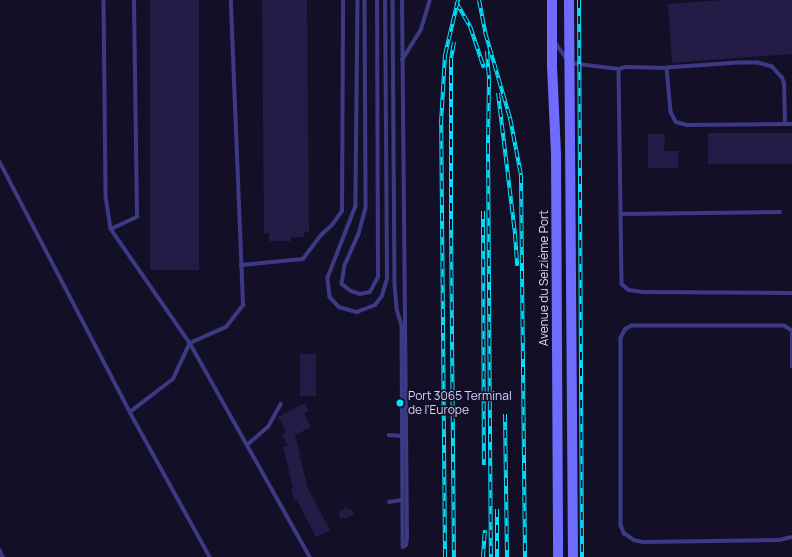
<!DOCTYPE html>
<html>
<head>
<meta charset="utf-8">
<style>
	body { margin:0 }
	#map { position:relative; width:792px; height:557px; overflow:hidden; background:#130f26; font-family:Manrope,sans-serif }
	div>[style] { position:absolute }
	.building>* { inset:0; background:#241b47; transform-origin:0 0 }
	.lane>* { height:3.5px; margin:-1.75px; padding:0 1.75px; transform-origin:1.75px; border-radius:1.75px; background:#3d3a85 }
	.secondary>* { height:10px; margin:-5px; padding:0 5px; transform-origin:5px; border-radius:5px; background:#6f6bff }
	.rail>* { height:4px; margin-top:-2px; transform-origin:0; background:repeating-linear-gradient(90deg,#130f26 0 8px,#00e5ff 0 16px); box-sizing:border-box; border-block:1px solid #00e5ff }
	.dots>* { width:11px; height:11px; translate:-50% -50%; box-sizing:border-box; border:2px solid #130f26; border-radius:50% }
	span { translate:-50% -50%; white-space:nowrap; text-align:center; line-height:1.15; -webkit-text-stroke:3px #130f26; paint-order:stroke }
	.street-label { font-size:12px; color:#d9d4ff }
	.poi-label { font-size:12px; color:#d9d4ff }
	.left { translate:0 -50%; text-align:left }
</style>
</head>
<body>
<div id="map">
	<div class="building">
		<div style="left:150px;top:0;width:49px;height:270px"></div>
		<div style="clip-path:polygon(262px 0,307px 0,309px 232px,304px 232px,304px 237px,291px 237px,291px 241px,269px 241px,269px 233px,264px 233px)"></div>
		<div style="clip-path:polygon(721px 0,792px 0,792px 54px,672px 63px,668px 4px)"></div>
		<div style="left:792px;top:133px;width:31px;height:84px;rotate:90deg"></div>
		<div style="clip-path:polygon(648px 134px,665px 134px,664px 151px,678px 151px,678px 168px,648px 168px)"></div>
		<div style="left:300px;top:354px;width:16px;height:42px"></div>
		<div style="clip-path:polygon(305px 403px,309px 411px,304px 414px,311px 427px,295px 435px,308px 489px,330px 530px,316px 537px,297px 500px,295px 501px,293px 496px,291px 489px,293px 488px,283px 447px,288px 446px,282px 435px,286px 432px,278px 417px)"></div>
		<div style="clip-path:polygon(347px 507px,349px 510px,351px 509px,354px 514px,345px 519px,344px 517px,341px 519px,338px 513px)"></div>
	</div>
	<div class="lane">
		<div style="left:104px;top:0;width:197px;rotate:89.4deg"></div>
		<div style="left:106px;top:197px;width:32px;rotate:81deg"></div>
		<div style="left:111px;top:229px;width:139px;rotate:55.3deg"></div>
		<div style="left:190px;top:343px;width:245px;rotate:60.7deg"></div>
		<div style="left:358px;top:0;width:206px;rotate:90.6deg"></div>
		<div style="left:356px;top:206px;width:77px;rotate:111.3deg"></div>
		<div style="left:328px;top:278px;width:19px;rotate:84deg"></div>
		<div style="left:330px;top:297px;width:13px;rotate:48deg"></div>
		<div style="left:339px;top:307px;width:19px;rotate:16deg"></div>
		<div style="left:357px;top:312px;width:19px;rotate:-21deg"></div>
		<div style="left:375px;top:305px;width:11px;rotate:-52deg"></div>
		<div style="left:382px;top:296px;width:19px;rotate:-74deg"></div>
		<div style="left:387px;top:278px;width:278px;rotate:-90.4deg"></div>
		<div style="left:365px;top:0;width:208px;rotate:89.7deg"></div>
		<div style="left:366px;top:208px;width:27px;rotate:105deg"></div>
		<div style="left:359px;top:234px;width:34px;rotate:114deg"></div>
		<div style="left:345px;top:265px;width:19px;rotate:99deg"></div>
		<div style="left:342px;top:284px;width:11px;rotate:38deg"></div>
		<div style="left:351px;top:291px;width:9px;rotate:18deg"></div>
		<div style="left:360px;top:294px;width:10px;rotate:-11deg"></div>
		<div style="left:370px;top:292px;width:17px;rotate:-62deg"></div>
		<div style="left:378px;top:277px;width:277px;rotate:-90.2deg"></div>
		<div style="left:393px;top:0;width:285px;rotate:89.6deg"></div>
		<div style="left:395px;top:285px;width:24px;rotate:85deg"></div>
		<div style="left:397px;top:309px;width:17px;rotate:73deg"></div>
		<div style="left:402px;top:325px;width:222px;rotate:89.7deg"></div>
		<div style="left:403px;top:547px;width:4px;rotate:-34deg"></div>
		<div style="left:406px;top:545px;width:7px;rotate:-82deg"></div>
		<div style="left:407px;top:538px;width:538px;rotate:-90.53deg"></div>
		<div style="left:555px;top:42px;width:19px;rotate:55deg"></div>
		<div style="left:402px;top:60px;width:36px;rotate:-58deg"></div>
		<div style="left:421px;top:29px;width:30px;rotate:-73deg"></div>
		<div style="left:570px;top:63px;width:49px;rotate:7deg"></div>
		<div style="left:619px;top:69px;width:215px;rotate:89.2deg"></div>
		<div style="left:622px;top:284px;width:9px;rotate:41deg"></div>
		<div style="left:629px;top:290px;width:14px;rotate:8deg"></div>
		<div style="left:643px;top:292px;width:149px;rotate:0.4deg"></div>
		<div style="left:619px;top:69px;width:7px;rotate:-16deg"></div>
		<div style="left:626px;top:67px;width:41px;rotate:1.4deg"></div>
		<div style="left:667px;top:68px;width:44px;rotate:84.8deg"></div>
		<div style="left:671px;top:112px;width:11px;rotate:63deg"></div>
		<div style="left:676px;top:122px;width:11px;rotate:15deg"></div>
		<div style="left:687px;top:125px;width:98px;rotate:-0.6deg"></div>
		<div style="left:785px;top:124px;width:40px;rotate:-91.4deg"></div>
		<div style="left:784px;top:84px;width:6px;rotate:-108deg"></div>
		<div style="left:782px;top:78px;width:15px;rotate:-132deg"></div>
		<div style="left:772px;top:67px;width:15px;rotate:-164deg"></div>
		<div style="left:758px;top:63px;width:20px;rotate:180deg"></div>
		<div style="left:738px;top:63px;width:71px;rotate:176deg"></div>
		<div style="left:785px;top:124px;width:7px"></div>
		<div style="left:0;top:162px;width:282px;rotate:62.5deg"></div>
		<div style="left:130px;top:412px;width:166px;rotate:61.1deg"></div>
		<div style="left:621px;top:214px;width:159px;rotate:-0.7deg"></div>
		<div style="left:111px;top:229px;width:29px;rotate:-25deg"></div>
		<div style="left:137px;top:217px;width:217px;rotate:-90.8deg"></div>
		<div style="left:241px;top:265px;width:62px;rotate:-5.5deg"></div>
		<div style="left:303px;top:259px;width:30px;rotate:-53deg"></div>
		<div style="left:321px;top:235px;width:15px;rotate:-42deg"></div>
		<div style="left:332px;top:225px;width:17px;rotate:-54deg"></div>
		<div style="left:342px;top:211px;width:211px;rotate:-89.7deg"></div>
		<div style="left:792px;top:367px;width:36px;rotate:-90deg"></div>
		<div style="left:792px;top:331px;width:9px;rotate:-148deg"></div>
		<div style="left:784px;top:326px;width:152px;rotate:180deg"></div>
		<div style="left:632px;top:326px;width:7px;rotate:153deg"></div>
		<div style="left:626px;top:329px;width:10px;rotate:119deg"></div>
		<div style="left:621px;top:338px;width:187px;rotate:90deg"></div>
		<div style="left:621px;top:525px;width:9px;rotate:69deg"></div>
		<div style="left:624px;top:533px;width:12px;rotate:35deg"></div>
		<div style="left:634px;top:540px;width:9px;rotate:13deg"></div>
		<div style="left:643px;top:542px;width:136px;rotate:-0.8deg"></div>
		<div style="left:779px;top:540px;width:13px;rotate:-13deg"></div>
		<div style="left:130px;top:412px;width:54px;rotate:-37.5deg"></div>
		<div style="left:173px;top:379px;width:40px;rotate:-65deg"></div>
		<div style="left:190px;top:343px;width:39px;rotate:-24deg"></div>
		<div style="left:226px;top:327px;width:28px;rotate:-52deg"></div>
		<div style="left:243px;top:305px;width:305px;rotate:-92.3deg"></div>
		<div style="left:389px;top:435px;width:13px;rotate:4deg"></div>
		<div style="left:247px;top:445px;width:28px;rotate:-41deg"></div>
		<div style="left:268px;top:427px;width:26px;rotate:-61deg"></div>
		<div style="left:389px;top:502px;width:13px;rotate:-9deg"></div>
		<div style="left:0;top:550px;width:8px;rotate:67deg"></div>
	</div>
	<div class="secondary">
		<div style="left:552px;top:0;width:66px;rotate:90deg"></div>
		<div style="left:552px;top:66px;width:88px;rotate:87.4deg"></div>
		<div style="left:556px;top:154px;width:403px;rotate:89.7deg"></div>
		<div style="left:569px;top:0;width:557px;rotate:89.59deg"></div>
	</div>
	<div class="rail">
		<div style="left:479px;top:0;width:33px;rotate:79deg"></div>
		<div style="left:485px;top:32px;width:90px;rotate:73.8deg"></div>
		<div style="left:510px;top:118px;width:58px;rotate:79.1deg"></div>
		<div style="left:521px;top:175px;width:382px;rotate:89.4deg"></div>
		<div style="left:579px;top:0;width:557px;rotate:89.69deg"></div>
		<div style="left:456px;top:2px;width:28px;rotate:60deg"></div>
		<div style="left:470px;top:26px;width:44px;rotate:71.6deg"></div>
		<div style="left:454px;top:42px;width:17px;rotate:100deg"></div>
		<div style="left:451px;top:59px;width:163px;rotate:90deg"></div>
		<div style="left:451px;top:222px;width:335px;rotate:89.5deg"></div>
		<div style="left:487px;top:51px;width:28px;rotate:86deg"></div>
		<div style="left:489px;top:79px;width:67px;rotate:90.9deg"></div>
		<div style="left:488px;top:146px;width:411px;rotate:89.6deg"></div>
		<div style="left:498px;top:93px;width:142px;rotate:83.1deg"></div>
		<div style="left:515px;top:234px;width:32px;rotate:86deg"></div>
		<div style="left:483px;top:211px;width:254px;rotate:89.8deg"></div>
		<div style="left:505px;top:414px;width:143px;rotate:89.2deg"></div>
		<div style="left:497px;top:509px;width:48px;rotate:90deg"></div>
		<div style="left:445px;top:557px;width:433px;rotate:-90.5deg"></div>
		<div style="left:441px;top:124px;width:69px;rotate:-86.7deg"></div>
		<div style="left:445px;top:55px;width:57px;rotate:-76.7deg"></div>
		<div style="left:483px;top:557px;width:27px;rotate:-86deg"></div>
	</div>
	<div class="dots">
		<div style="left:400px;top:403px;background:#00e5ff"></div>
	</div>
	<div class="street-label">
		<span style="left:544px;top:278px;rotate:-90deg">Avenue du Seizième Port</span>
	</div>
	<div class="poi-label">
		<span class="left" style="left:408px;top:403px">Port 3065 Terminal<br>de l'Europe</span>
	</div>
</div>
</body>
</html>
